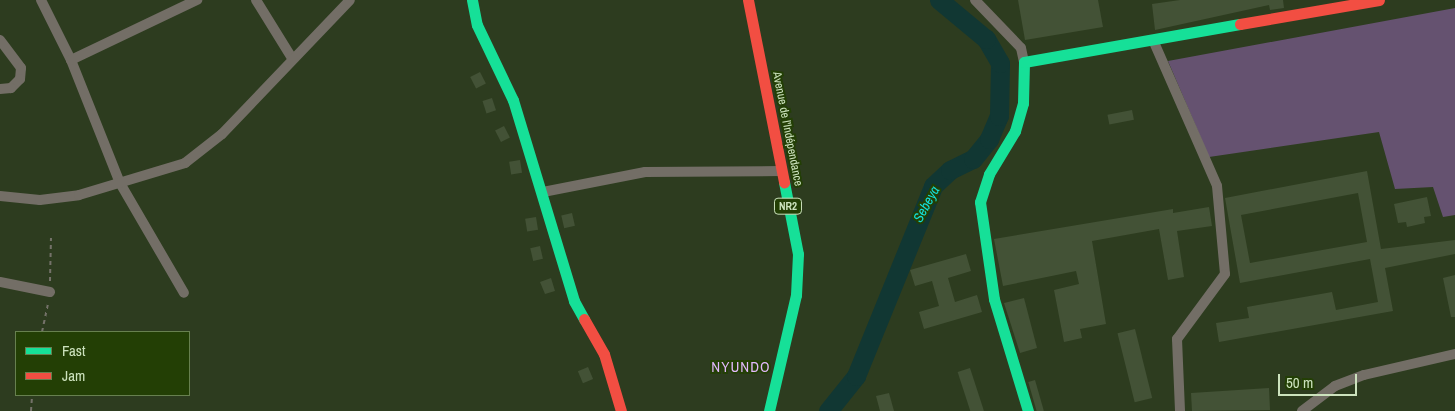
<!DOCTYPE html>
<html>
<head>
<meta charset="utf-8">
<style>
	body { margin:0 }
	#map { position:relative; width:1455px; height:411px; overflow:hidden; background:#2d3c1f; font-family:"Archivo Narrow",sans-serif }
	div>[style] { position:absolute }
	.green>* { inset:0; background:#655270 }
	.river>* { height:19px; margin:-9.5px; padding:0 9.5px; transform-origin:9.5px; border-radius:9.5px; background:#113733 }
	.building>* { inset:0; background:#435236; transform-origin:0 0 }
	.path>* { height:2px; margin-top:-1px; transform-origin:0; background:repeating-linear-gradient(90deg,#747269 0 4px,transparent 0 8px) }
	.street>* { height:10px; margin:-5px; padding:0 5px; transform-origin:5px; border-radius:5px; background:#736e66 }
	.fast>* { height:11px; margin:-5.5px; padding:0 5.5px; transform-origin:5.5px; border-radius:5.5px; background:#16e098 }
	.jam>* { height:11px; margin:-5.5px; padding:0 5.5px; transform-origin:5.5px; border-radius:5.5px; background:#f24e42 }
	span { translate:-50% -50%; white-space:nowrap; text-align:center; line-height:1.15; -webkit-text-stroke:4px #233f05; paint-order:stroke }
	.shield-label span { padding:1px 4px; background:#233f05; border:1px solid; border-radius:4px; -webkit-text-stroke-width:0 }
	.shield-label { font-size:11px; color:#cce2bd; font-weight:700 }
	.street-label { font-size:12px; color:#cce2bd }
	.water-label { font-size:14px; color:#14e0db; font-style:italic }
	.quarter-label { font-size:15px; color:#e1b8fa; letter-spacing:1px }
	.legend { position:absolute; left:15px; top:331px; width:175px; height:65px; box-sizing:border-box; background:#233f05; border:1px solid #67804f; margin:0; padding:6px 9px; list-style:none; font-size:15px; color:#cce2bd }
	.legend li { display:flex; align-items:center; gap:10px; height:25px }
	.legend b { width:25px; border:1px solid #67804f }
	.scale { position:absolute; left:1278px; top:374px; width:79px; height:22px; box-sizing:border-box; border:2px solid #cce2bd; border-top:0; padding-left:6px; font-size:15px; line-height:18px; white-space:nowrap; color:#cce2bd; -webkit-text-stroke:4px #233f05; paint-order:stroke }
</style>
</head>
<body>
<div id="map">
	<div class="green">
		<div style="clip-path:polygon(1455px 8px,1455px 215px,1443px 217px,1433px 187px,1395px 189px,1379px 132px,1209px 157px,1168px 61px)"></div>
	</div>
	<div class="river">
		<div style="left:828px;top:411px;width:45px;rotate:-51.3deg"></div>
		<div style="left:856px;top:376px;width:205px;rotate:-67.9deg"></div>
		<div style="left:933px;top:186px;width:23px;rotate:-43deg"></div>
		<div style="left:950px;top:170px;width:25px;rotate:-26deg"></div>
		<div style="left:973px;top:159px;width:26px;rotate:-51deg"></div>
		<div style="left:989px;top:139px;width:25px;rotate:-67deg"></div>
		<div style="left:999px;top:116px;width:53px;rotate:-88.9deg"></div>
		<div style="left:1000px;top:63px;width:28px;rotate:-120deg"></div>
		<div style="left:986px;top:39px;width:61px;rotate:-140.3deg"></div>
	</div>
	<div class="building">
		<div style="clip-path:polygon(1018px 0,1098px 0,1103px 27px,1025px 40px)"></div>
		<div style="clip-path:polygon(1180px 0,1283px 0,1284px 8px,1270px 10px,1269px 5px,1155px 30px,1152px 4px)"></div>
		<div style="left:480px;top:72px;width:13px;height:11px;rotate:63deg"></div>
		<div style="left:492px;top:98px;width:13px;height:10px;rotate:72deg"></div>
		<div style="left:1132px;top:110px;width:10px;height:25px;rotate:79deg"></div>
		<div style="left:504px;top:126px;width:13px;height:10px;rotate:63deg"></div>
		<div style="left:520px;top:160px;width:13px;height:11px;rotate:81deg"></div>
		<div style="clip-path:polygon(evenodd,1367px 171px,1381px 249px,1455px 240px,1455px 254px,1385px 268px,1393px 311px,1219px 342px,1216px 323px,1249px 318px,1247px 307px,1332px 292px,1336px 310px,1378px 302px,1370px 259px,1240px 283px,1225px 198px,1367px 171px,1358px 193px,1367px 242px,1250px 263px,1241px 215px,1358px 193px)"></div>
		<div style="clip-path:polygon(1427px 197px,1431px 216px,1424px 217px,1425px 223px,1407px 227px,1406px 222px,1398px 223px,1394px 204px)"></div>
		<div style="clip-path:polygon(1209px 207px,1212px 226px,1177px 231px,1184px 277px,1168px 280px,1159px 229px,1092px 241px,1106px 324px,1080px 329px,1082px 338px,1064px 342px,1054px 290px,1079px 284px,1076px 271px,1003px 286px,994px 239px,1173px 209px,1173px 213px)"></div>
		<div style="left:572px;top:213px;width:13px;height:11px;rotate:77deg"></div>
		<div style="left:536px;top:217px;width:13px;height:11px;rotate:81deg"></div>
		<div style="left:540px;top:246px;width:13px;height:10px;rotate:77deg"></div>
		<div style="clip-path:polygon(966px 254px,971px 271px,948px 278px,955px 302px,977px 295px,982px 312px,924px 329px,919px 312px,939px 306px,932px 281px,915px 286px,910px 270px)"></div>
		<div style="clip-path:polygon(1455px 275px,1455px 317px,1451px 317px,1443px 278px)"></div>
		<div style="clip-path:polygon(551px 278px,555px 291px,545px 294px,540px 282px)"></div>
		<div style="clip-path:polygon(1024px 298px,1037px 348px,1020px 353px,1004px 303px)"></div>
		<div style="left:1135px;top:329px;width:71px;height:18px;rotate:76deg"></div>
		<div style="left:588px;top:367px;width:13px;height:11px;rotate:67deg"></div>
		<div style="left:970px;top:368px;width:45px;height:13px;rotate:72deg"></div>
		<div style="left:1035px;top:380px;width:32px;height:7px;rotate:74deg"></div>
		<div style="clip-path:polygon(1269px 388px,1270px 410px,1192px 411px,1191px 393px)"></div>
		<div style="clip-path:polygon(889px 393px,894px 411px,880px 411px,876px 396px)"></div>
	</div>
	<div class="path">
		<div style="left:50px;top:281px;width:43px;rotate:-88.7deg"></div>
		<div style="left:42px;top:332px;width:30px;rotate:-78deg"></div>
		<div style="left:31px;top:411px;width:16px;rotate:-86deg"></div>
	</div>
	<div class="street">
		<div style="left:41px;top:0;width:67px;rotate:63.4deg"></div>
		<div style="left:71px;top:60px;width:132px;rotate:68.3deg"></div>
		<div style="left:120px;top:183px;width:127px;rotate:59.8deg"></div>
		<div style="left:256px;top:0;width:68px;rotate:58.2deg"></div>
		<div style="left:975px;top:0;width:66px;rotate:46.2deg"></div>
		<div style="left:1021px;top:48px;width:14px;rotate:78deg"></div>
		<div style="left:0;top:40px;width:35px;rotate:53deg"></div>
		<div style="left:21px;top:68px;width:11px;rotate:95deg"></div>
		<div style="left:20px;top:79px;width:13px;rotate:135deg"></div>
		<div style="left:11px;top:88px;width:11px;rotate:175deg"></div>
		<div style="left:1153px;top:40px;width:159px;rotate:66.3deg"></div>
		<div style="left:1217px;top:186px;width:88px;rotate:84.8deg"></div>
		<div style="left:1225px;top:274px;width:81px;rotate:126.4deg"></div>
		<div style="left:1177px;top:339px;width:72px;rotate:87.6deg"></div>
		<div style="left:71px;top:60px;width:140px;rotate:-25.5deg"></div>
		<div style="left:543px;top:192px;width:104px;rotate:-11.1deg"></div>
		<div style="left:645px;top:172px;width:136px;rotate:-0.4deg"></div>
		<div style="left:0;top:196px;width:40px;rotate:5.7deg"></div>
		<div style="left:40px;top:200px;width:39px;rotate:-7deg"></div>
		<div style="left:79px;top:195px;width:111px;rotate:-16.8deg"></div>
		<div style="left:185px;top:163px;width:47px;rotate:-38.1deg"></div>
		<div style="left:222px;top:134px;width:185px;rotate:-46.3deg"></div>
		<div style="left:0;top:282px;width:51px;rotate:11.3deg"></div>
		<div style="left:1302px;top:411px;width:41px;rotate:-37.1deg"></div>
		<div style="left:1335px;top:386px;width:31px;rotate:-21deg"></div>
		<div style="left:1364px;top:375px;width:93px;rotate:-13deg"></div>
	</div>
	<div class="fast">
		<div style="left:472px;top:0;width:25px;rotate:79deg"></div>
		<div style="left:477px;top:25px;width:83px;rotate:64.4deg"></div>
		<div style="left:513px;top:100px;width:210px;rotate:73.1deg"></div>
		<div style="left:574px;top:301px;width:21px;rotate:61deg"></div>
		<div style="left:769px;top:411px;width:119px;rotate:-76.9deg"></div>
		<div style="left:796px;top:295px;width:41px;rotate:-87.2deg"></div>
		<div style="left:798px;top:254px;width:73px;rotate:-101deg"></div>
		<div style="left:1028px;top:411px;width:117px;rotate:-106.9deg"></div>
		<div style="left:994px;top:299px;width:98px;rotate:-98.2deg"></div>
		<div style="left:980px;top:202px;width:29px;rotate:-72deg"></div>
		<div style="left:989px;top:174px;width:50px;rotate:-58.8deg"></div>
		<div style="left:1015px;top:131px;width:29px;rotate:-74deg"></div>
		<div style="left:1023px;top:103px;width:41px;rotate:-88.6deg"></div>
		<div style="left:1024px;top:62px;width:219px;rotate:-10deg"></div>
	</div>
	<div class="jam">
		<div style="left:748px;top:0;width:186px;rotate:78.8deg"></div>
		<div style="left:1240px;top:24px;width:141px;rotate:-9.8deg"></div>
		<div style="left:584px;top:319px;width:40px;rotate:60.3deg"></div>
		<div style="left:604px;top:354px;width:59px;rotate:73.4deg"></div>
	</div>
	<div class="shield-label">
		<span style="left:788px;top:206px">NR2</span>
	</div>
	<div class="street-label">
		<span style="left:787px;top:129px;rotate:79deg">Avenue de l'Indépendance</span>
	</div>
	<div class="water-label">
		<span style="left:926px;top:204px;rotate:-61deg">Sebeya</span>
	</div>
	<div class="quarter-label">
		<span style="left:741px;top:367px">NYUNDO</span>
	</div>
	<ul class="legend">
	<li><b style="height:6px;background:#16e098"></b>Fast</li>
	<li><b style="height:6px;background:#f24e42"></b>Jam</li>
	</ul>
	<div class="scale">50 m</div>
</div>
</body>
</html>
